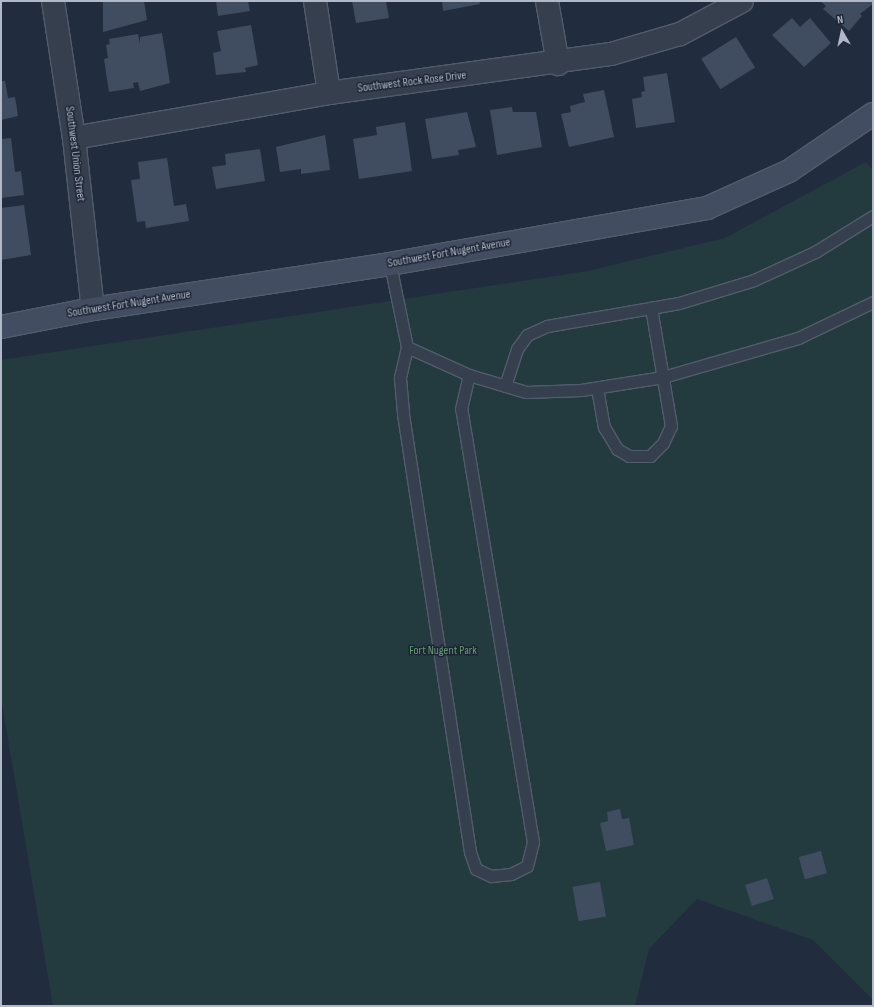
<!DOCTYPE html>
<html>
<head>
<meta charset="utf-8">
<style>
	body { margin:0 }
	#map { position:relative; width:874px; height:1007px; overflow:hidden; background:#212d3e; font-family:"Sofia Sans Condensed",sans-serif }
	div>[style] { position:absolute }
	.green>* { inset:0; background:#233b3f }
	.building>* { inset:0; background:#404c60; transform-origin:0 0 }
	.roads { filter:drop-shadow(1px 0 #535c6c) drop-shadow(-1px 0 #535c6c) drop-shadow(0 1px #535c6c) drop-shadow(0 -1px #535c6c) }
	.lane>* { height:11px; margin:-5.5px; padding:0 5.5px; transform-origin:5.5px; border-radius:5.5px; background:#353f4e }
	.street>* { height:22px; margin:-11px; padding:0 11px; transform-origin:11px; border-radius:11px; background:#353f4e }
	.secondary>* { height:22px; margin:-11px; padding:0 11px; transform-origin:11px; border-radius:11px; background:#434d61 }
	span { translate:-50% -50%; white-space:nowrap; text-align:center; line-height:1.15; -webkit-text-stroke:3px #1b2433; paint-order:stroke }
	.street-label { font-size:12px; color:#b1b9c9 }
	.park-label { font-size:12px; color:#669c74 }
	.frame { position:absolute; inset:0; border:2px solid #b1b9c9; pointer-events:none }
	.north { position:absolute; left:822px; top:12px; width:40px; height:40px; -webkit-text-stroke:3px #1b2433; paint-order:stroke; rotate:351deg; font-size:11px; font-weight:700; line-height:16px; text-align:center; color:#b1b9c9 }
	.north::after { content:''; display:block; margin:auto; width:14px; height:18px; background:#b1b9c9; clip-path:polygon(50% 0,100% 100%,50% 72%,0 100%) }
</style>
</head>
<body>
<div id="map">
	<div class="green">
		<div style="clip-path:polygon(866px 162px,873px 170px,873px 1000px,813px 940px,697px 899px,649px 949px,635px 1006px,53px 1006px,1px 698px,1px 360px,588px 271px,725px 238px)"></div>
	</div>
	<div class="building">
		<div style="clip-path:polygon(103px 1px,144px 1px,147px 20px,103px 32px)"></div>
		<div style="clip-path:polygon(216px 1px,248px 1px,250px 11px,218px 16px)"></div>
		<div style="clip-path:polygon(352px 1px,386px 1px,389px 18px,356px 23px)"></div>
		<div style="clip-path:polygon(442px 1px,479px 1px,480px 4px,443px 11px)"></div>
		<div style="clip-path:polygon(820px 1px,873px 1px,873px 4px,860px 14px,862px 16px,849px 31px,823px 9px,826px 6px)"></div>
		<div style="clip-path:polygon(792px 18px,800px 27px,810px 18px,831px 43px,804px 67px,772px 35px)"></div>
		<div style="clip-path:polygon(251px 25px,258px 65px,245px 68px,246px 72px,216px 75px,213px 53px,221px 51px,217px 31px)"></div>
		<div style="clip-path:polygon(162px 33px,170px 83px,140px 91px,138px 82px,133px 83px,134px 88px,109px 92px,104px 59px,108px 58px,106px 45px,110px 44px,109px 39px,138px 34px,140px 44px,140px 37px)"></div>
		<div style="left:736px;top:37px;width:36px;height:41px;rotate:58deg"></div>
		<div style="clip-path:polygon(667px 73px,675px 122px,636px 128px,632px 99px,642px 97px,641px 92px,645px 91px,643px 77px)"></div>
		<div style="clip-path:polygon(1px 81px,5px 81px,8px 98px,15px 97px,18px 116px,1px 120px)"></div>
		<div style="clip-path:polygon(604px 90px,614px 137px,569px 147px,561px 114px,571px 112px,570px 106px,585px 102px,583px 94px)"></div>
		<div style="clip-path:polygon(512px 107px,513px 112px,536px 112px,542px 147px,497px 155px,490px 110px)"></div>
		<div style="clip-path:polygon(467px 112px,476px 147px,458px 150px,459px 155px,432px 159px,425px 119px)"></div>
		<div style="clip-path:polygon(405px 122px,412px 171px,359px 179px,353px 139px,377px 135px,376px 127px)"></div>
		<div style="clip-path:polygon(325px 135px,330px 170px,301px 174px,301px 169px,280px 172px,276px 147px)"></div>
		<div style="clip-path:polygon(11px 138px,15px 172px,21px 171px,24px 195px,1px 198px,1px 139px)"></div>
		<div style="clip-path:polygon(260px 149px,265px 181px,216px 189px,212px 167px,226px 165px,225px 154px)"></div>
		<div style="clip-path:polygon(167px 158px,174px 206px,186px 204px,189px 221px,146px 228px,145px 221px,137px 222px,131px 180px,140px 179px,138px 162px)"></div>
		<div style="clip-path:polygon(24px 205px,31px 255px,1px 260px,1px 208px)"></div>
		<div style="clip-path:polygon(620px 809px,622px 819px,629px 818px,634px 845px,606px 851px,600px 823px,608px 821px,607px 812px)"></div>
		<div style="left:821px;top:851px;width:23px;height:23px;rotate:75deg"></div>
		<div style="left:767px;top:878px;width:22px;height:23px;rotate:72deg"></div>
		<div style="left:600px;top:882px;width:35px;height:28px;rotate:80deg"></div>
	</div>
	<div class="roads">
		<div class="lane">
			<div style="left:390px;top:264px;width:85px;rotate:78.4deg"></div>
			<div style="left:407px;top:347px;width:32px;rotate:103deg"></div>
			<div style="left:400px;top:378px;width:36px;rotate:85deg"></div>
			<div style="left:403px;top:414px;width:443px;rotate:81.3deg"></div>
			<div style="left:470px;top:852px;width:18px;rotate:71deg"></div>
			<div style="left:476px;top:869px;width:17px;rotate:25deg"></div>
			<div style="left:491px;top:876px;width:20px;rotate:-6deg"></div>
			<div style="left:511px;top:874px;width:18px;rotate:-27deg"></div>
			<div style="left:527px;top:866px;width:25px;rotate:-76deg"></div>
			<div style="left:533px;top:842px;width:439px;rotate:-99.4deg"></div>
			<div style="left:461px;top:409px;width:35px;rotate:-77deg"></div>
			<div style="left:469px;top:375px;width:59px;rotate:16.6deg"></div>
			<div style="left:526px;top:392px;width:55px;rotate:-2.1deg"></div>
			<div style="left:581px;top:390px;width:83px;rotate:-9deg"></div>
			<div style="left:663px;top:377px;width:141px;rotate:-16.1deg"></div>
			<div style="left:798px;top:338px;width:83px;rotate:-25.6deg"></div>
			<div style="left:407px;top:347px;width:68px;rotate:24.3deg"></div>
			<div style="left:505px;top:386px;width:39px;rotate:-72deg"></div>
			<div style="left:517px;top:349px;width:17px;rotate:-54deg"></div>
			<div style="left:527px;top:335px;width:22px;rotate:-24deg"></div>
			<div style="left:547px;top:326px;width:134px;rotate:-9.9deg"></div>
			<div style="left:679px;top:303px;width:78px;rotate:-17deg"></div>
			<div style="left:754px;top:280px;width:67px;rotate:-24.7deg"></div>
			<div style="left:815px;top:252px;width:68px;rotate:-31.8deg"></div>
			<div style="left:597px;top:388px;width:40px;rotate:80deg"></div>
			<div style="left:604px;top:427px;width:26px;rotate:59deg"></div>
			<div style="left:617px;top:449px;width:14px;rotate:30deg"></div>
			<div style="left:629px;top:456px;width:21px"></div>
			<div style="left:650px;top:456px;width:18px;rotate:-45deg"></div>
			<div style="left:663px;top:443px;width:19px;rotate:-65deg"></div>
			<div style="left:671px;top:426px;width:120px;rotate:-99.6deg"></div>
		</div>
		<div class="street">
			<div style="left:53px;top:1px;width:139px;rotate:81.3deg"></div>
			<div style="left:74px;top:138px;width:172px;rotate:83.7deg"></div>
			<div style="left:315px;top:1px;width:93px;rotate:81.3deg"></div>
			<div style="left:547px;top:1px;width:64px;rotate:80.1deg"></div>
			<div style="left:74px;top:138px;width:259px;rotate:-10deg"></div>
			<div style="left:329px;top:93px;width:285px;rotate:-7.9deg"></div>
			<div style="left:611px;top:54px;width:72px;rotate:-16.2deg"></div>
			<div style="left:680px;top:34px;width:70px;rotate:-28deg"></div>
		</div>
		<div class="secondary">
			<div style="left:1px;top:327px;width:94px;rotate:-11.1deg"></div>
			<div style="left:93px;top:309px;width:300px;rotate:-8.6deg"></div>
			<div style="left:390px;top:264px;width:322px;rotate:-10deg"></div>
			<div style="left:707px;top:208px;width:90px;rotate:-24.3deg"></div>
			<div style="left:789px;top:171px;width:102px;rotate:-34.2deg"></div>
		</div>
	</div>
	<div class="street-label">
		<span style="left:412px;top:82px;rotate:-7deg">Southwest Rock Rose Drive</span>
		<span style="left:75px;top:154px;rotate:83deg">Southwest Union Street</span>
		<span style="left:449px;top:253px;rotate:-10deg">Southwest Fort Nugent Avenue</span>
		<span style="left:129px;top:304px;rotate:-9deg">Southwest Fort Nugent Avenue</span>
	</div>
	<div class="park-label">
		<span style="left:443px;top:651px">Fort Nugent Park</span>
	</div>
	<div class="frame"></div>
	<div class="north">N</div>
</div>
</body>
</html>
